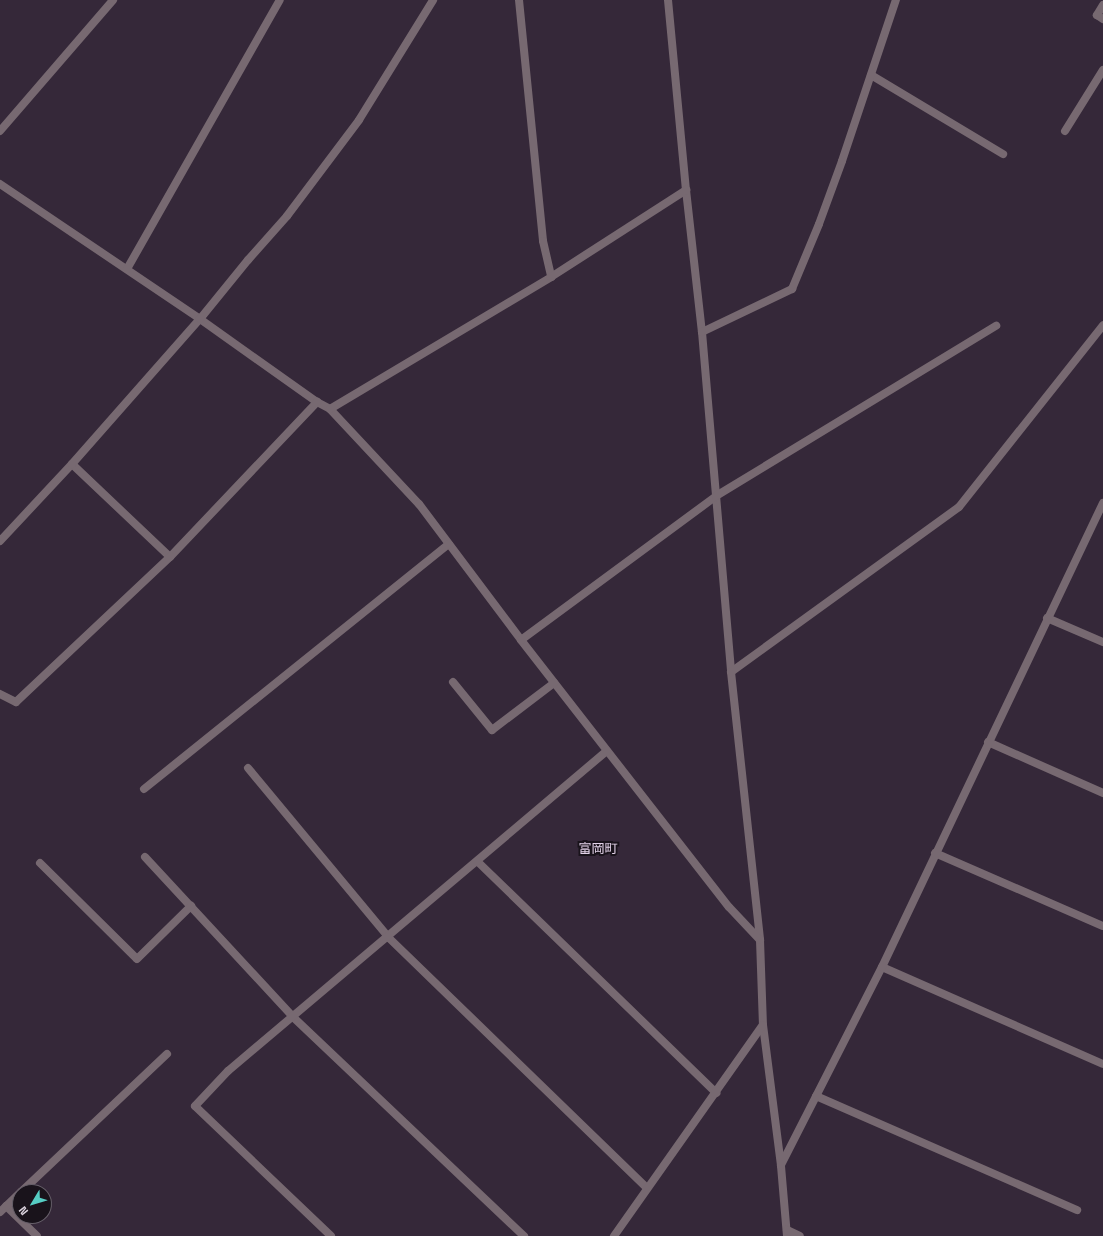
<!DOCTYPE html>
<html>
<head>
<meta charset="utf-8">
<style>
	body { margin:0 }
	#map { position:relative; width:1103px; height:1236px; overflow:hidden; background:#352839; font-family:"Space Grotesk","Noto Sans JP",sans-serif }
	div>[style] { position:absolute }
	.minor>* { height:8px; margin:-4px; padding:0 4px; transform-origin:4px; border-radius:4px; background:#776971 }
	span { translate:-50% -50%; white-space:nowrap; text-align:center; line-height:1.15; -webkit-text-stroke:4px #19131b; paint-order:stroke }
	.neighbourhood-label { font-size:13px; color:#e2d2e8 }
	.north { position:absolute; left:12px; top:1184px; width:40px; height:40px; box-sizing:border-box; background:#19131b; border:1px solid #665f69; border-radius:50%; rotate:232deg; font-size:11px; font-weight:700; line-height:16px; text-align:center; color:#dad2dd }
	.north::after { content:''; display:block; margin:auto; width:14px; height:18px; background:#56cec4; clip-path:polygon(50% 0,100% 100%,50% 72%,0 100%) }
</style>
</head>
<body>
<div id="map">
	<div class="minor">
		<div style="left:519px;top:0;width:242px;rotate:84.3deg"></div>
		<div style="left:543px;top:241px;width:37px;rotate:77deg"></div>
		<div style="left:668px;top:0;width:191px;rotate:84.6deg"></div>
		<div style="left:686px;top:190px;width:143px;rotate:83.6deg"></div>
		<div style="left:702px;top:332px;width:341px;rotate:85.1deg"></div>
		<div style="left:731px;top:672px;width:270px;rotate:83.8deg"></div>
		<div style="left:760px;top:940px;width:85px;rotate:88deg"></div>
		<div style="left:763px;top:1025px;width:142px;rotate:82.7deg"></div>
		<div style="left:781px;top:1166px;width:70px;rotate:85.1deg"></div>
		<div style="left:1103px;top:5px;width:12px;rotate:121deg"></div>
		<div style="left:1097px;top:15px;width:7px;rotate:34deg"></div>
		<div style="left:871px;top:75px;width:154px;rotate:30.9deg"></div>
		<div style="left:0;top:131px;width:173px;rotate:-49.2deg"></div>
		<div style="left:1065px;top:131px;width:72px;rotate:-58.1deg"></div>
		<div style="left:0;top:184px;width:241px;rotate:34deg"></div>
		<div style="left:200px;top:319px;width:143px;rotate:35.4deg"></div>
		<div style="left:317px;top:402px;width:15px;rotate:28deg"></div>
		<div style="left:330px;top:409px;width:130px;rotate:46.9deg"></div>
		<div style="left:419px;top:504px;width:170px;rotate:53.1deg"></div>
		<div style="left:521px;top:640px;width:338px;rotate:52.1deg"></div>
		<div style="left:729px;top:907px;width:45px;rotate:46.8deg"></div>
		<div style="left:127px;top:269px;width:309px;rotate:-60.4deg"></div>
		<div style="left:702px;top:332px;width:100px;rotate:-25.5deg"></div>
		<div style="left:792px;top:289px;width:70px;rotate:-67.4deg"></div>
		<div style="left:819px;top:224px;width:67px;rotate:-69.9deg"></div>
		<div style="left:842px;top:161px;width:170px;rotate:-71.5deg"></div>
		<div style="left:330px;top:409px;width:257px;rotate:-30.8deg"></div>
		<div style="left:551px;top:277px;width:161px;rotate:-32.8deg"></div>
		<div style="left:72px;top:464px;width:135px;rotate:43.5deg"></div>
		<div style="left:170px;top:557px;width:214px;rotate:-46.5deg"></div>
		<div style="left:0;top:541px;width:105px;rotate:-46.9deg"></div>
		<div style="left:72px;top:464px;width:193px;rotate:-48.6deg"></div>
		<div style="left:200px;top:319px;width:76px;rotate:-50.9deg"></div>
		<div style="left:248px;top:260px;width:59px;rotate:-48.4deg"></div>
		<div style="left:287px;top:216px;width:120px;rotate:-53.1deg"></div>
		<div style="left:359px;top:120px;width:141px;rotate:-58.3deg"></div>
		<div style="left:1047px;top:618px;width:61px;rotate:23.2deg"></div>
		<div style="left:521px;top:640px;width:242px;rotate:-36.4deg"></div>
		<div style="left:716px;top:496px;width:328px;rotate:-31.3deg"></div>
		<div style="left:731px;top:672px;width:281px;rotate:-35.9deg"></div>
		<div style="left:959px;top:507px;width:232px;rotate:-51.6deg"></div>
		<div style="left:453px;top:682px;width:62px;rotate:50.9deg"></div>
		<div style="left:492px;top:730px;width:78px;rotate:-37.2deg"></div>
		<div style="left:0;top:694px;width:18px;rotate:27deg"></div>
		<div style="left:16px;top:702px;width:212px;rotate:-43.3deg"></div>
		<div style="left:988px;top:742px;width:126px;rotate:23.9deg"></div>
		<div style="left:248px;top:768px;width:221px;rotate:50.3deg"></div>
		<div style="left:389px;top:938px;width:359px;rotate:44.1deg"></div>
		<div style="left:144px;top:789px;width:391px;rotate:-38.8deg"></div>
		<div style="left:935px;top:853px;width:183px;rotate:23.5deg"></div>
		<div style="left:145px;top:857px;width:217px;rotate:47.2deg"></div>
		<div style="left:292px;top:1016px;width:320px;rotate:43.5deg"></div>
		<div style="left:478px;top:862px;width:332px;rotate:44.1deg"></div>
		<div style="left:40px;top:863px;width:136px;rotate:44.7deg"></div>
		<div style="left:137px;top:959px;width:76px;rotate:-44.5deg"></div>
		<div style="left:882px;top:967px;width:241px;rotate:23.7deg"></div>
		<div style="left:816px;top:1096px;width:285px;rotate:23.6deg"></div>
		<div style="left:781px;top:1165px;width:222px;rotate:-63deg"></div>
		<div style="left:882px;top:967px;width:514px;rotate:-64.53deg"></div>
		<div style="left:21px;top:1192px;width:201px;rotate:-43.4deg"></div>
		<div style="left:6px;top:1206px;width:43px;rotate:44.1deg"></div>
		<div style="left:0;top:1212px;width:28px;rotate:-44deg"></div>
		<div style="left:787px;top:1230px;width:14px;rotate:25deg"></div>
		<div style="left:331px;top:1236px;width:188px;rotate:-136.3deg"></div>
		<div style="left:195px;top:1106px;width:48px;rotate:-46.7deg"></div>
		<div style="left:228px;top:1071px;width:496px;rotate:-40.2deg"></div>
		<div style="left:614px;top:1236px;width:258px;rotate:-54.8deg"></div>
	</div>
	<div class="neighbourhood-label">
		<span style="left:598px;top:849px">富岡町</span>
	</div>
	<div class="north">N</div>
</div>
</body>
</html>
